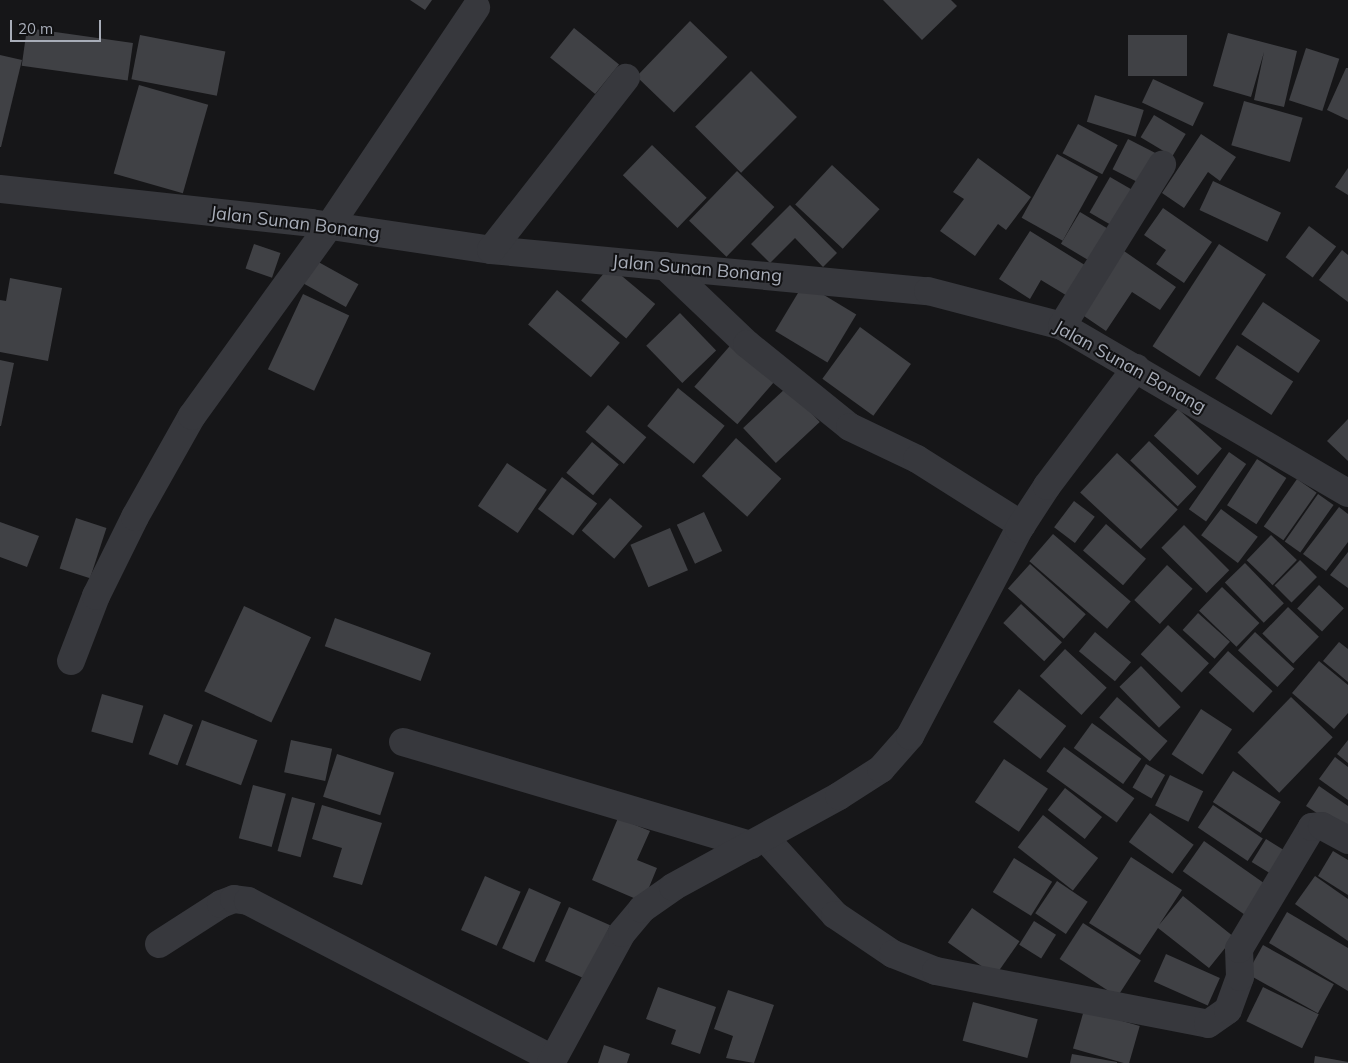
<!DOCTYPE html>
<html>
<head>
<meta charset="utf-8">
<style>
	body { margin:0 }
	#map { position:relative; width:1348px; height:1063px; overflow:hidden; background:#161618; font-family:Mulish,sans-serif }
	div>[style] { position:absolute }
	.building>* { inset:0; background:#404145; transform-origin:0 0 }
	.minor>* { height:28px; margin:-14px; padding:0 14px; transform-origin:14px; border-radius:14px; background:#37383d }
	span { translate:-50% -50%; white-space:nowrap; text-align:center; line-height:1.15; -webkit-text-stroke:4px #111113; paint-order:stroke }
	.street-label { font-size:18px; color:#a8adb8 }
	.scale { position:absolute; left:10px; top:20px; width:91px; height:22px; box-sizing:border-box; border:2px solid #a8adb8; border-top:0; padding-left:6px; font-size:15px; line-height:18px; white-space:nowrap; color:#a8adb8; -webkit-text-stroke:4px #111113; paint-order:stroke }
</style>
</head>
<body>
<div id="map">
	<div class="building">
		<div style="clip-path:polygon(410px 0,432px 0,425px 10px)"></div>
		<div style="clip-path:polygon(883px 0,951px 0,957px 6px,922px 40px)"></div>
		<div style="left:690px;top:21px;width:52px;height:77px;rotate:44deg"></div>
		<div style="left:27px;top:28px;width:107px;height:38px;rotate:8deg"></div>
		<div style="left:574px;top:28px;width:58px;height:38px;rotate:39deg"></div>
		<div style="clip-path:polygon(1228px 33px,1297px 51px,1284px 107px,1254px 100px,1264px 52px,1251px 97px,1213px 86px)"></div>
		<div style="left:140px;top:35px;width:87px;height:45px;rotate:11deg"></div>
		<div style="left:1128px;top:35px;width:59px;height:41px"></div>
		<div style="left:1306px;top:48px;width:35px;height:55px;rotate:18deg"></div>
		<div style="clip-path:polygon(0 55px,22px 60px,1px 147px,0 147px)"></div>
		<div style="clip-path:polygon(1346px 68px,1348px 68px,1348px 120px,1327px 110px)"></div>
		<div style="left:751px;top:71px;width:65px;height:79px;rotate:45deg"></div>
		<div style="left:1153px;top:79px;width:56px;height:26px;rotate:25deg"></div>
		<div style="left:139px;top:85px;width:72px;height:92px;rotate:16deg"></div>
		<div style="left:1095px;top:95px;width:51px;height:28px;rotate:17deg"></div>
		<div style="left:1244px;top:101px;width:61px;height:46px;rotate:16deg"></div>
		<div style="left:1154px;top:115px;width:37px;height:26px;rotate:31deg"></div>
		<div style="left:1078px;top:124px;width:45px;height:33px;rotate:28deg"></div>
		<div style="clip-path:polygon(1201px 134px,1236px 157px,1220px 181px,1208px 172px,1184px 208px,1162px 193px)"></div>
		<div style="left:1128px;top:139px;width:34px;height:34px;rotate:27deg"></div>
		<div style="left:652px;top:145px;width:76px;height:42px;rotate:44deg"></div>
		<div style="left:1057px;top:154px;width:47px;height:73px;rotate:29deg"></div>
		<div style="clip-path:polygon(978px 158px,1031px 197px,1006px 230px,998px 224px,975px 256px,940px 231px,964px 199px,953px 192px)"></div>
		<div style="left:832px;top:165px;width:65px;height:54px;rotate:43deg"></div>
		<div style="clip-path:polygon(1348px 168px,1348px 195px,1335px 187px)"></div>
		<div style="left:737px;top:171px;width:52px;height:69px;rotate:44deg"></div>
		<div style="left:1110px;top:177px;width:30px;height:41px;rotate:30deg"></div>
		<div style="left:1213px;top:181px;width:75px;height:32px;rotate:25deg"></div>
		<div style="clip-path:polygon(790px 205px,837px 253px,823px 267px,795px 238px,770px 263px,751px 244px)"></div>
		<div style="clip-path:polygon(1163px 208px,1212px 242px,1184px 283px,1156px 264px,1166px 250px,1144px 235px)"></div>
		<div style="left:1080px;top:212px;width:39px;height:37px;rotate:31deg"></div>
		<div style="left:1309px;top:226px;width:34px;height:39px;rotate:37deg"></div>
		<div style="clip-path:polygon(1030px 231px,1088px 267px,1069px 297px,1041px 280px,1030px 299px,999px 279px)"></div>
		<div style="left:254px;top:244px;width:28px;height:26px;rotate:19deg"></div>
		<div style="left:1219px;top:244px;width:56px;height:122px;rotate:33deg"></div>
		<div style="clip-path:polygon(1342px 250px,1348px 255px,1348px 302px,1319px 280px)"></div>
		<div style="clip-path:polygon(1124px 251px,1176px 287px,1160px 310px,1132px 292px,1106px 331px,1081px 314px)"></div>
		<div style="left:313px;top:259px;width:52px;height:26px;rotate:29deg"></div>
		<div style="left:610px;top:266px;width:59px;height:45px;rotate:40deg"></div>
		<div style="clip-path:polygon(10px 278px,62px 288px,48px 361px,0 352px,0 300px,6px 301px)"></div>
		<div style="left:804px;top:283px;width:61px;height:56px;rotate:31deg"></div>
		<div style="left:557px;top:290px;width:82px;height:45px;rotate:40deg"></div>
		<div style="left:303px;top:294px;width:51px;height:83px;rotate:25deg"></div>
		<div style="left:1263px;top:302px;width:69px;height:39px;rotate:34deg"></div>
		<div style="left:680px;top:313px;width:52px;height:47px;rotate:46deg"></div>
		<div style="left:860px;top:327px;width:63px;height:64px;rotate:36deg"></div>
		<div style="left:735px;top:340px;width:57px;height:62px;rotate:41deg"></div>
		<div style="left:1237px;top:345px;width:67px;height:40px;rotate:33deg"></div>
		<div style="clip-path:polygon(0 360px,14px 363px,1px 426px,0 426px)"></div>
		<div style="left:787px;top:387px;width:48px;height:60px;rotate:47deg"></div>
		<div style="left:678px;top:388px;width:60px;height:49px;rotate:39deg"></div>
		<div style="left:608px;top:405px;width:50px;height:35px;rotate:40deg"></div>
		<div style="left:1178px;top:409px;width:59px;height:36px;rotate:42deg"></div>
		<div style="clip-path:polygon(1348px 419px,1348px 461px,1327px 441px)"></div>
		<div style="left:736px;top:438px;width:61px;height:51px;rotate:42deg"></div>
		<div style="left:1149px;top:441px;width:66px;height:27px;rotate:44deg"></div>
		<div style="left:592px;top:442px;width:35px;height:40px;rotate:40deg"></div>
		<div style="left:1229px;top:452px;width:21px;height:70px;rotate:35deg"></div>
		<div style="left:1117px;top:453px;width:83px;height:54px;rotate:43deg"></div>
		<div style="left:1257px;top:459px;width:35px;height:55px;rotate:33deg"></div>
		<div style="left:507px;top:463px;width:48px;height:52px;rotate:34deg"></div>
		<div style="left:562px;top:477px;width:44px;height:40px;rotate:37deg"></div>
		<div style="left:1297px;top:479px;width:24px;height:58px;rotate:35deg"></div>
		<div style="left:1318px;top:494px;width:19px;height:58px;rotate:35deg"></div>
		<div style="left:610px;top:498px;width:43px;height:43px;rotate:41deg"></div>
		<div style="left:1074px;top:501px;width:26px;height:33px;rotate:37deg"></div>
		<div style="clip-path:polygon(1339px 507px,1348px 514px,1348px 542px,1326px 571px,1303px 554px)"></div>
		<div style="left:1221px;top:509px;width:46px;height:33px;rotate:37deg"></div>
		<div style="left:704px;top:512px;width:43px;height:30px;rotate:65deg"></div>
		<div style="left:76px;top:518px;width:32px;height:53px;rotate:18deg"></div>
		<div style="clip-path:polygon(0 522px,39px 536px,27px 567px,0 557px)"></div>
		<div style="left:1106px;top:524px;width:53px;height:35px;rotate:41deg"></div>
		<div style="left:1184px;top:525px;width:64px;height:32px;rotate:45deg"></div>
		<div style="left:670px;top:528px;width:46px;height:43px;rotate:67deg"></div>
		<div style="left:1053px;top:534px;width:103px;height:36px;rotate:41deg"></div>
		<div style="left:1271px;top:535px;width:36px;height:35px;rotate:44deg"></div>
		<div style="clip-path:polygon(1348px 552px,1348px 588px,1330px 575px)"></div>
		<div style="left:1300px;top:560px;width:24px;height:36px;rotate:45deg"></div>
		<div style="left:1245px;top:563px;width:56px;height:28px;rotate:46deg"></div>
		<div style="left:1030px;top:564px;width:75px;height:33px;rotate:42deg"></div>
		<div style="left:1167px;top:565px;width:35px;height:48px;rotate:43deg"></div>
		<div style="left:1319px;top:585px;width:34px;height:32px;rotate:43deg"></div>
		<div style="left:1222px;top:587px;width:52px;height:33px;rotate:44deg"></div>
		<div style="left:1021px;top:604px;width:56px;height:26px;rotate:43deg"></div>
		<div style="left:244px;top:606px;width:74px;height:94px;rotate:25deg"></div>
		<div style="left:1288px;top:607px;width:43px;height:37px;rotate:44deg"></div>
		<div style="left:1198px;top:613px;width:43px;height:23px;rotate:42deg"></div>
		<div style="left:335px;top:618px;width:102px;height:30px;rotate:20deg"></div>
		<div style="left:1168px;top:625px;width:56px;height:40px;rotate:43deg"></div>
		<div style="left:1095px;top:632px;width:47px;height:25px;rotate:40deg"></div>
		<div style="left:1255px;top:632px;width:54px;height:25px;rotate:43deg"></div>
		<div style="clip-path:polygon(1339px 642px,1348px 649px,1348px 682px,1323px 661px)"></div>
		<div style="left:1065px;top:649px;width:57px;height:37px;rotate:43deg"></div>
		<div style="left:1228px;top:651px;width:60px;height:29px;rotate:42deg"></div>
		<div style="clip-path:polygon(1319px 661px,1348px 685px,1348px 713px,1334px 729px,1292px 693px)"></div>
		<div style="left:1141px;top:666px;width:57px;height:30px;rotate:46deg"></div>
		<div style="left:1019px;top:689px;width:60px;height:42px;rotate:38deg"></div>
		<div style="left:102px;top:694px;width:43px;height:39px;rotate:16deg"></div>
		<div style="left:1117px;top:697px;width:67px;height:27px;rotate:41deg"></div>
		<div style="left:1291px;top:697px;width:58px;height:77px;rotate:44deg"></div>
		<div style="left:1201px;top:709px;width:37px;height:54px;rotate:33deg"></div>
		<div style="left:164px;top:714px;width:31px;height:43px;rotate:21deg"></div>
		<div style="left:202px;top:720px;width:59px;height:48px;rotate:20deg"></div>
		<div style="left:1092px;top:723px;width:61px;height:31px;rotate:36deg"></div>
		<div style="left:291px;top:740px;width:42px;height:33px;rotate:12deg"></div>
		<div style="clip-path:polygon(1348px 740px,1348px 763px,1337px 754px)"></div>
		<div style="left:1064px;top:747px;width:87px;height:30px;rotate:36deg"></div>
		<div style="left:337px;top:754px;width:60px;height:45px;rotate:18deg"></div>
		<div style="clip-path:polygon(1335px 757px,1348px 767px,1348px 800px,1319px 779px)"></div>
		<div style="left:1004px;top:759px;width:53px;height:52px;rotate:34deg"></div>
		<div style="left:1146px;top:764px;width:22px;height:27px;rotate:30deg"></div>
		<div style="left:1233px;top:771px;width:57px;height:37px;rotate:33deg"></div>
		<div style="left:1170px;top:775px;width:37px;height:34px;rotate:26deg"></div>
		<div style="left:253px;top:785px;width:34px;height:55px;rotate:15deg"></div>
		<div style="clip-path:polygon(1319px 786px,1348px 806px,1348px 833px,1306px 806px)"></div>
		<div style="left:1065px;top:788px;width:47px;height:28px;rotate:38deg"></div>
		<div style="left:292px;top:797px;width:24px;height:56px;rotate:15deg"></div>
		<div style="clip-path:polygon(322px 805px,382px 823px,362px 885px,333px 877px,342px 848px,312px 839px)"></div>
		<div style="left:1213px;top:805px;width:60px;height:27px;rotate:34deg"></div>
		<div style="left:1150px;top:813px;width:54px;height:36px;rotate:36deg"></div>
		<div style="left:1043px;top:815px;width:70px;height:41px;rotate:38deg"></div>
		<div style="clip-path:polygon(618px 818px,650px 831px,637px 860px,657px 868px,643px 902px,592px 880px)"></div>
		<div style="left:1266px;top:839px;width:28px;height:27px;rotate:32deg"></div>
		<div style="left:1204px;top:841px;width:80px;height:37px;rotate:35deg"></div>
		<div style="clip-path:polygon(1333px 851px,1348px 860px,1348px 895px,1318px 876px)"></div>
		<div style="clip-path:polygon(1131px 857px,1182px 890px,1159px 925px,1183px 896px,1234px 937px,1209px 968px,1158px 928px,1140px 955px,1089px 923px)"></div>
		<div style="left:1014px;top:858px;width:45px;height:40px;rotate:32deg"></div>
		<div style="left:485px;top:876px;width:39px;height:59px;rotate:24deg"></div>
		<div style="clip-path:polygon(1315px 876px,1348px 899px,1348px 941px,1295px 904px)"></div>
		<div style="left:1057px;top:881px;width:37px;height:39px;rotate:34deg"></div>
		<div style="left:529px;top:888px;width:35px;height:66px;rotate:24deg"></div>
		<div style="left:569px;top:907px;width:45px;height:59px;rotate:24deg"></div>
		<div style="left:972px;top:908px;width:58px;height:42px;rotate:35deg"></div>
		<div style="clip-path:polygon(1287px 912px,1348px 948px,1348px 991px,1269px 943px)"></div>
		<div style="left:1034px;top:921px;width:26px;height:28px;rotate:32deg"></div>
		<div style="left:1083px;top:923px;width:69px;height:43px;rotate:33deg"></div>
		<div style="left:1263px;top:945px;width:81px;height:33px;rotate:29deg"></div>
		<div style="left:1166px;top:954px;width:59px;height:30px;rotate:24deg"></div>
		<div style="clip-path:polygon(658px 987px,716px 1007px,700px 1054px,671px 1044px,676px 1030px,646px 1019px)"></div>
		<div style="left:1263px;top:987px;width:62px;height:38px;rotate:26deg"></div>
		<div style="clip-path:polygon(728px 990px,774px 1005px,754px 1063px,726px 1058px,733px 1036px,714px 1029px)"></div>
		<div style="left:973px;top:1002px;width:67px;height:40px;rotate:15deg"></div>
		<div style="left:1084px;top:1010px;width:58px;height:40px;rotate:16deg"></div>
		<div style="clip-path:polygon(604px 1045px,630px 1054px,627px 1063px,598px 1063px)"></div>
		<div style="clip-path:polygon(1072px 1054px,1117px 1062px,1117px 1063px,1070px 1063px)"></div>
		<div style="clip-path:polygon(1315px 1056px,1348px 1062px,1348px 1063px,1314px 1063px)"></div>
	</div>
	<div class="minor">
		<div style="left:0;top:189px;width:313px;rotate:6.2deg"></div>
		<div style="left:311px;top:223px;width:182px;rotate:8.5deg"></div>
		<div style="left:491px;top:250px;width:439px;rotate:5.4deg"></div>
		<div style="left:928px;top:291px;width:138px;rotate:14.6deg"></div>
		<div style="left:1062px;top:326px;width:331px;rotate:30.3deg"></div>
		<div style="left:491px;top:250px;width:219px;rotate:-51.9deg"></div>
		<div style="left:665px;top:266px;width:113px;rotate:43.6deg"></div>
		<div style="left:747px;top:344px;width:132px;rotate:38.9deg"></div>
		<div style="left:850px;top:427px;width:74px;rotate:25.5deg"></div>
		<div style="left:917px;top:459px;width:124px;rotate:32.2deg"></div>
		<div style="left:1062px;top:326px;width:190px;rotate:-58.2deg"></div>
		<div style="left:71px;top:661px;width:70px;rotate:-69deg"></div>
		<div style="left:96px;top:596px;width:88px;rotate:-63.7deg"></div>
		<div style="left:135px;top:517px;width:116px;rotate:-60.6deg"></div>
		<div style="left:192px;top:416px;width:236px;rotate:-54.2deg"></div>
		<div style="left:330px;top:225px;width:262px;rotate:-56.1deg"></div>
		<div style="left:403px;top:742px;width:363px;rotate:16.5deg"></div>
		<div style="left:765px;top:838px;width:104px;rotate:47.7deg"></div>
		<div style="left:835px;top:915px;width:70px;rotate:33.9deg"></div>
		<div style="left:893px;top:954px;width:46px;rotate:21.6deg"></div>
		<div style="left:936px;top:971px;width:277px;rotate:11deg"></div>
		<div style="left:1208px;top:1024px;width:24px;rotate:-35deg"></div>
		<div style="left:1228px;top:1010px;width:35px;rotate:-70deg"></div>
		<div style="left:1240px;top:977px;width:28px;rotate:-92deg"></div>
		<div style="left:1239px;top:949px;width:142px;rotate:-59.1deg"></div>
		<div style="left:1312px;top:827px;width:10px;rotate:-6deg"></div>
		<div style="left:1322px;top:826px;width:30px;rotate:28deg"></div>
		<div style="left:159px;top:944px;width:74px;rotate:-32.8deg"></div>
		<div style="left:221px;top:904px;width:14px;rotate:-21deg"></div>
		<div style="left:234px;top:899px;width:14px;rotate:8deg"></div>
		<div style="left:248px;top:901px;width:343px;rotate:27.4deg"></div>
		<div style="left:551px;top:1063px;width:148px;rotate:-61.4deg"></div>
		<div style="left:622px;top:933px;width:31px;rotate:-50deg"></div>
		<div style="left:642px;top:909px;width:38px;rotate:-35deg"></div>
		<div style="left:673px;top:887px;width:189px;rotate:-28.7deg"></div>
		<div style="left:839px;top:796px;width:50px;rotate:-32.7deg"></div>
		<div style="left:881px;top:769px;width:44px;rotate:-48.7deg"></div>
		<div style="left:910px;top:736px;width:234px;rotate:-62.2deg"></div>
		<div style="left:1019px;top:529px;width:51px;rotate:-56.9deg"></div>
		<div style="left:1047px;top:486px;width:148px;rotate:-53deg"></div>
	</div>
	<div class="street-label">
		<span style="left:295px;top:223px;rotate:7deg">Jalan Sunan Bonang</span>
		<span style="left:697px;top:269px;rotate:5deg">Jalan Sunan Bonang</span>
		<span style="left:1130px;top:367px;rotate:29deg">Jalan Sunan Bonang</span>
	</div>
	<div class="scale">20 m</div>
</div>
</body>
</html>
